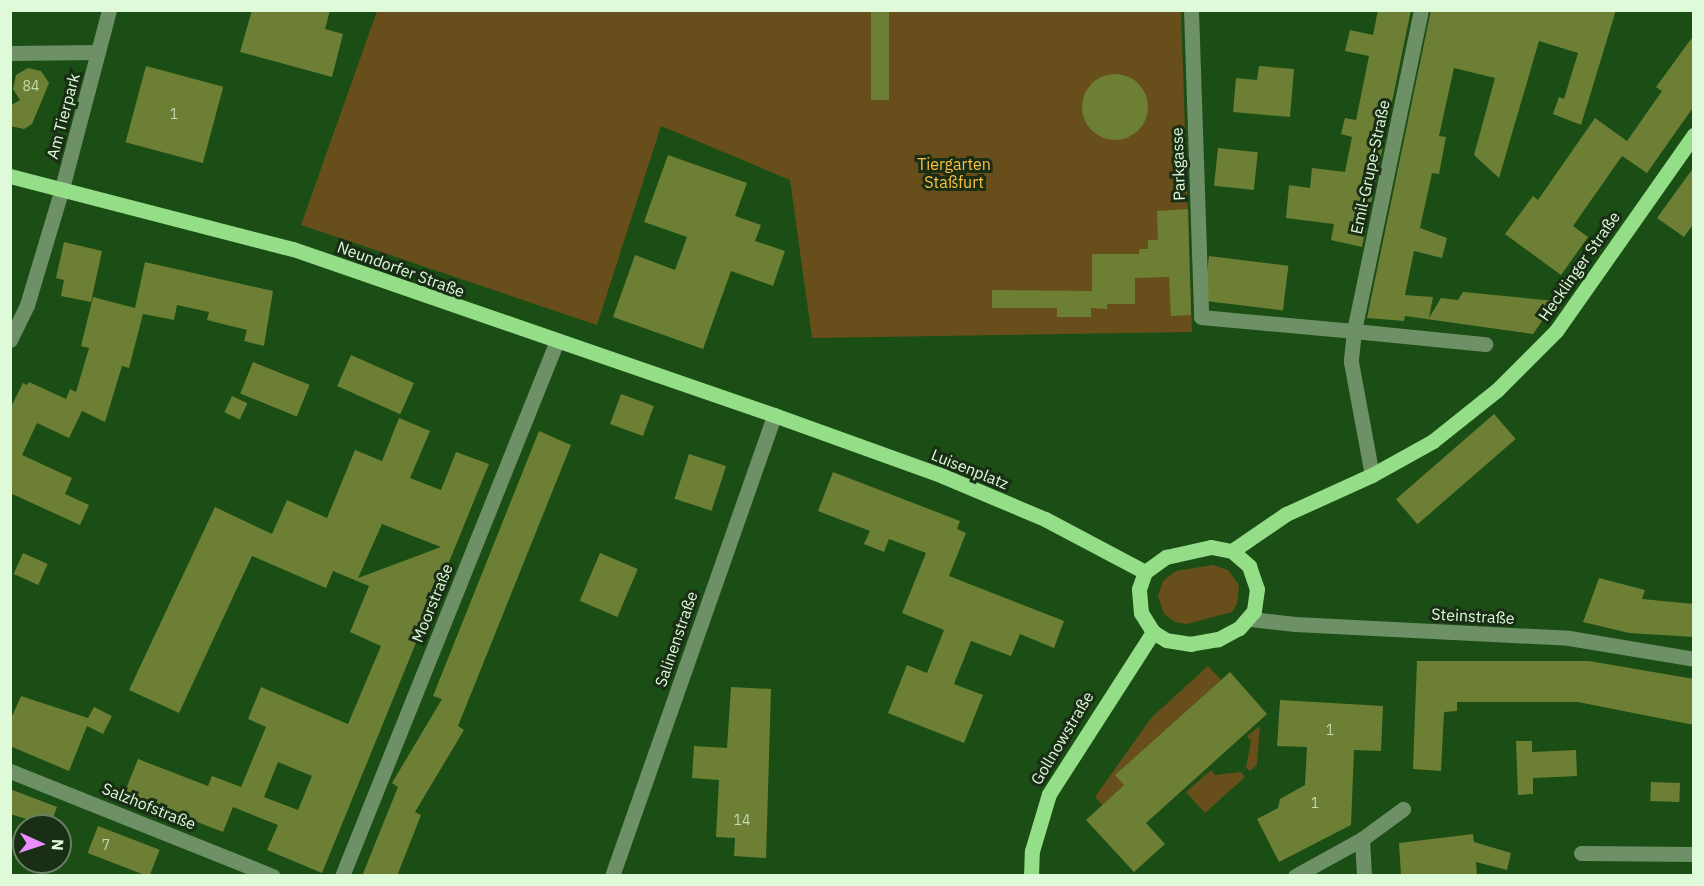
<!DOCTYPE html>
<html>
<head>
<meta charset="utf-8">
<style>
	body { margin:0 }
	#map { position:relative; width:1704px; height:886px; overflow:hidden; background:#1b4e14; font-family:"IBM Plex Sans",sans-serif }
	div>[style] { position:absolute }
	.green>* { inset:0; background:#684e1a }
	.building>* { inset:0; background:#6d7f34; transform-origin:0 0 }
	.round { border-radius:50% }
	.minor>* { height:15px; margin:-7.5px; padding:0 7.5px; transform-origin:7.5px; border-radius:7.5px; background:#6d9067 }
	.major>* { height:15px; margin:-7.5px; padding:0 7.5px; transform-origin:7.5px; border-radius:7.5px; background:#94de88 }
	span { translate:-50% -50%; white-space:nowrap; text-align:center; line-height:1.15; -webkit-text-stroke:6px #192e15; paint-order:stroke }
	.number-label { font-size:14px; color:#c2dbb0 }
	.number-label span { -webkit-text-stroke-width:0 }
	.street-label { font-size:16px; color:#defad9 }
	.park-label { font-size:16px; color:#fdbf41 }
	.frame { position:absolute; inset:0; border:12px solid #defad9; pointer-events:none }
	.north { position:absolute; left:12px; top:814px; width:60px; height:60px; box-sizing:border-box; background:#192e15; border:2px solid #688063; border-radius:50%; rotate:93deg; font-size:16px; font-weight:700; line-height:24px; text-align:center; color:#defad9 }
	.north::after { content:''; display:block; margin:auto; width:21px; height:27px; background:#eb8dfc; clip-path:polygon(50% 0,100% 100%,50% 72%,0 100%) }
</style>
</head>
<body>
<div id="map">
	<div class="green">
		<div style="clip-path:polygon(377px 11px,1181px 11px,1192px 332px,812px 338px,790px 180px,661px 126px,597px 325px,301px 225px)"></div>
		<div style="clip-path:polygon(1213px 565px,1228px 570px,1239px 585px,1237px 604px,1232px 612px,1187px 624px,1175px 622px,1164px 614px,1158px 596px,1163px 581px,1176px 571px)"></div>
		<div style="clip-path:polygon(1208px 666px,1221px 680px,1116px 775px,1124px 785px,1102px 805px,1095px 797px,1151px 718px)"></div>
		<div style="clip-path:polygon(1260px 726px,1257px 765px,1250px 771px,1246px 767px,1251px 741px,1247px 736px)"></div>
		<div style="clip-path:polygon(1211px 770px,1215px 775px,1241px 772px,1245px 777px,1205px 813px,1186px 792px)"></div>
	</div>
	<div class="building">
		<div style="clip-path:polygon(252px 10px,330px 10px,325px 29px,343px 34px,332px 77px,240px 52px)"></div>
		<div style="left:871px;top:10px;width:18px;height:90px"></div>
		<div style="clip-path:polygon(1378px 10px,1411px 10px,1362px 247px,1331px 240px,1334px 224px,1286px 218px,1289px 185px,1310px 188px,1312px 168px,1345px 172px,1352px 137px,1341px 134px,1345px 118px,1356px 120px,1369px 56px,1345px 51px,1350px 30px,1373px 35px)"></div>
		<div style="clip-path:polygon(1431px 10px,1616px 10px,1581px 125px,1553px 114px,1559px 97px,1564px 99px,1578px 53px,1539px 41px,1499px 178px,1474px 155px,1495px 78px,1454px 68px,1439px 136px,1446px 137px,1439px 174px,1432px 173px,1420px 228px,1447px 238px,1442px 258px,1414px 251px,1405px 295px,1433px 297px,1429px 318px,1441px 298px,1458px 300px,1463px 292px,1556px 301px,1533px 334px,1405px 316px,1404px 321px,1367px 318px)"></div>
		<div style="clip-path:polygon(1694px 35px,1694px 106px,1647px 173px,1622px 156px,1573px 226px,1588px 237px,1561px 275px,1505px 234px,1533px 196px,1538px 200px,1595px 118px,1627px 141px,1662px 91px,1656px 87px)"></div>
		<div style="left:146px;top:66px;width:80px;height:79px;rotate:15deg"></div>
		<div style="clip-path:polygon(1259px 66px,1294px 69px,1290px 117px,1233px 112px,1236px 78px,1257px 80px)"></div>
		<div style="clip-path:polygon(28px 68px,41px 71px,49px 83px,32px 124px,24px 129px,10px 126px,10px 106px,20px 100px,13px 89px,16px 75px)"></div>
		<div class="round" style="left:1082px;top:74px;width:66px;height:66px"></div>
		<div style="left:1218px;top:148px;width:40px;height:38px;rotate:6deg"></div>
		<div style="clip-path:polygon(668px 155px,747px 183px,735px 216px,761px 225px,755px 241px,785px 251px,773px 286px,731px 271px,703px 349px,613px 317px,635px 255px,675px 270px,687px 237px,644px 222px)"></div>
		<div style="clip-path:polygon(1694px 167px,1694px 223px,1684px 237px,1657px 218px)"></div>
		<div style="clip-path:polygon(1188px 209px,1191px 315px,1171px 316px,1169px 277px,1135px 278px,1135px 304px,1107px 304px,1107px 309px,1091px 308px,1091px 317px,1057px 317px,1057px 308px,992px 308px,992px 290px,1092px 291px,1092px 254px,1139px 254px,1139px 249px,1148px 249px,1148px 240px,1158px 240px,1157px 211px)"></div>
		<div style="clip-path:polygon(64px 242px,102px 251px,91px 302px,61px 296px,64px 280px,56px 278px)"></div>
		<div style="left:1209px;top:256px;width:80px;height:45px;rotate:7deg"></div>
		<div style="clip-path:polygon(145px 262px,273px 291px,264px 346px,244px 341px,247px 330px,207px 320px,209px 312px,177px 305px,174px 320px,143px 314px,129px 368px,122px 366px,105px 422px,82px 411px,69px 438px,37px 423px,22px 455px,72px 478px,65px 494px,89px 505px,80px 525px,10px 493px,10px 409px,23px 383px,27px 385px,29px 382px,66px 399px,70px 389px,76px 392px,89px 348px,81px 346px,93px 297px,135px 308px)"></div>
		<div style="left:351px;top:355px;width:69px;height:34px;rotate:24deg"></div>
		<div style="left:253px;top:362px;width:61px;height:34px;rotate:22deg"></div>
		<div style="left:621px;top:394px;width:35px;height:32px;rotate:20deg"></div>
		<div style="left:232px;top:396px;width:17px;height:18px;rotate:25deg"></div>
		<div style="left:1494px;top:414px;width:33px;height:130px;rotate:49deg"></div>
		<div style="clip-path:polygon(evenodd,399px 418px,430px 431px,410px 478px,441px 490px,456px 452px,489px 464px,322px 873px,267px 850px,278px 825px,233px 807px,223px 832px,124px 794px,138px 759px,208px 786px,212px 776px,241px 787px,266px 727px,248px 719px,261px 687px,348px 724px,381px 646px,350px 632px,369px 586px,333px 571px,326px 588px,252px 556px,179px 713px,129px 690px,215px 507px,272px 534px,287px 500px,327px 518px,355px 450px,382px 461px,399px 418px,382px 524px,441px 547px,358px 578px,382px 524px,399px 418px,278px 762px,312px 776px,298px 810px,264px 797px,278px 762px)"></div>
		<div style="clip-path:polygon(539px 431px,571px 445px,458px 726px,464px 730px,415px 812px,421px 815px,397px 876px,362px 876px,398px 787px,392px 783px,442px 699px,433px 696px)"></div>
		<div style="left:689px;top:454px;width:39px;height:47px;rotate:18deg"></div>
		<div style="clip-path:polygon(833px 472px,960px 521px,957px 529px,966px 533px,949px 576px,1064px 621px,1054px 648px,1020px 634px,1011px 656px,971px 641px,954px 684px,983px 695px,964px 743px,888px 713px,907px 665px,927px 673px,944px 630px,902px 613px,926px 553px,889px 539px,884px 552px,864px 544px,870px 531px,818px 511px)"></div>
		<div style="left:23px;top:553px;width:27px;height:23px;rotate:24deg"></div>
		<div style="left:600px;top:553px;width:41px;height:52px;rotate:23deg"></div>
		<div style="clip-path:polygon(1599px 578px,1645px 590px,1642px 599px,1694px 604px,1694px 637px,1629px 633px,1583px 622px)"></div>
		<div style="clip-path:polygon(1417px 661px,1589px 661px,1694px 679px,1694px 725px,1578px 702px,1457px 702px,1457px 711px,1444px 712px,1441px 771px,1413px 769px)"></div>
		<div style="clip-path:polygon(1230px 672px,1267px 714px,1146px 823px,1165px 844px,1134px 872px,1086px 820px,1124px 785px,1115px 775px)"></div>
		<div style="clip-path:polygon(731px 687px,771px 689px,766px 858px,734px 856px,735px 838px,716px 837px,719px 780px,692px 778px,694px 746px,727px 748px)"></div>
		<div style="clip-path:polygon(21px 696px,88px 718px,94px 707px,112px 716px,103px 734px,87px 726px,69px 771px,10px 746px,10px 721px)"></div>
		<div style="clip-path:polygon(1280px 700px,1383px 706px,1381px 751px,1354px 750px,1351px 825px,1279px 862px,1257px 819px,1278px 808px,1280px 799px,1305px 785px,1307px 747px,1277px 746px)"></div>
		<div style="clip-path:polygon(1516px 741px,1532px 741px,1532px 752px,1576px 750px,1577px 776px,1533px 778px,1533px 794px,1518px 795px)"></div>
		<div style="left:1651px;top:782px;width:29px;height:19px;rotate:2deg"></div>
		<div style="clip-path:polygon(10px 789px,57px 807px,50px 826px,10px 814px)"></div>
		<div style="left:98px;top:826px;width:66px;height:29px;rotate:21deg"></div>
		<div style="clip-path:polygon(1473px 834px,1474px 842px,1511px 853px,1507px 870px,1476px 862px,1477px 876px,1401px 876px,1399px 843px)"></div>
	</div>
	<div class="minor">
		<div style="left:1191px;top:10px;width:307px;rotate:88.1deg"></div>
		<div style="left:1201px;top:317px;width:154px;rotate:5.2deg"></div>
		<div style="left:1354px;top:331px;width:31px;rotate:96deg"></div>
		<div style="left:1351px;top:362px;width:115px;rotate:79.5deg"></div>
		<div style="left:1421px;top:10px;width:328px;rotate:101.8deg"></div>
		<div style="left:1354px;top:331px;width:132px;rotate:5.7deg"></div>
		<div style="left:10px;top:53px;width:88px;rotate:-0.7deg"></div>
		<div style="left:10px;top:340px;width:39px;rotate:-64deg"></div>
		<div style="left:27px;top:305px;width:122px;rotate:-73.3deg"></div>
		<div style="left:62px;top:188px;width:184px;rotate:-75.2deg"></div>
		<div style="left:1250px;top:619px;width:45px;rotate:6.3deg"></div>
		<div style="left:1295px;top:624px;width:274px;rotate:2.9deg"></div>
		<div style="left:1569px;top:638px;width:127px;rotate:9.5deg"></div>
		<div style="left:10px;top:771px;width:283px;rotate:21.8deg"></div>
		<div style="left:1581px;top:853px;width:113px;rotate:0.5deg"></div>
		<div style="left:342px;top:876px;width:574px;rotate:-68.12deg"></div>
		<div style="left:612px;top:876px;width:489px;rotate:-70.6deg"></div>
		<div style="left:1295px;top:876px;width:77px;rotate:-28.9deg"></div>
		<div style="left:1364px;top:876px;width:37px;rotate:-93deg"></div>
		<div style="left:1362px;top:839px;width:51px;rotate:-36.2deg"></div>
	</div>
	<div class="major">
		<div style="left:10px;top:176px;width:292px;rotate:14.5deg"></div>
		<div style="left:293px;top:249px;width:509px;rotate:19.04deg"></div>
		<div style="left:774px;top:415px;width:180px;rotate:19.8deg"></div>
		<div style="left:943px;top:476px;width:111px;rotate:22.9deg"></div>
		<div style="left:1045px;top:519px;width:113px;rotate:27.9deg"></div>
		<div style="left:1211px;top:547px;width:21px;rotate:11deg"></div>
		<div style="left:1232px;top:551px;width:23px;rotate:41deg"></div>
		<div style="left:1249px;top:566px;width:24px;rotate:71deg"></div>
		<div style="left:1257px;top:589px;width:22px;rotate:98deg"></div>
		<div style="left:1254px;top:611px;width:23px;rotate:131deg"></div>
		<div style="left:1239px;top:628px;width:24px;rotate:152deg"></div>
		<div style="left:1218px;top:639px;width:27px;rotate:170deg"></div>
		<div style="left:1191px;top:644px;width:25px;rotate:-171deg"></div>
		<div style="left:1166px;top:640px;width:15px;rotate:-148deg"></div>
		<div style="left:1153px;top:632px;width:22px;rotate:-122deg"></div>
		<div style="left:1141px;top:613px;width:24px;rotate:-95deg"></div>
		<div style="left:1139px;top:589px;width:18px;rotate:-71deg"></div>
		<div style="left:1145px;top:572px;width:26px;rotate:-36deg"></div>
		<div style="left:1166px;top:557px;width:46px;rotate:-12.5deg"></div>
		<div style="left:1232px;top:551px;width:65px;rotate:-34.4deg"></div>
		<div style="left:1286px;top:514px;width:94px;rotate:-24.4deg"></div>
		<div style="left:1372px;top:475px;width:70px;rotate:-29.1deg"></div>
		<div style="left:1433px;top:441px;width:82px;rotate:-38.6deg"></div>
		<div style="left:1497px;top:390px;width:83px;rotate:-45deg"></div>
		<div style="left:1556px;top:331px;width:240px;rotate:-54.9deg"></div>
		<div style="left:1031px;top:876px;width:25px;rotate:-88deg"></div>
		<div style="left:1032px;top:851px;width:59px;rotate:-73.4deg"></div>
		<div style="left:1049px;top:794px;width:193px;rotate:-57.3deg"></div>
	</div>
	<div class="number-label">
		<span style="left:31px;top:86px">84</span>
		<span style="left:174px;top:114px">1</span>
		<span style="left:1330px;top:730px">1</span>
		<span style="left:1315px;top:803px">1</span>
		<span style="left:742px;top:820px">14</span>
		<span style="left:106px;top:845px">7</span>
	</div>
	<div class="street-label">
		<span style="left:63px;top:116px;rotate:-75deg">Am Tierpark</span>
		<span style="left:1178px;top:164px;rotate:-92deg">Parkgasse</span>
		<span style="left:1370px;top:167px;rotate:-78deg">Emil-Grupe-Straße</span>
		<span style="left:1579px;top:266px;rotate:-55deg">Hecklinger Straße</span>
		<span style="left:401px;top:269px;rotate:20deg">Neundorfer Straße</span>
		<span style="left:970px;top:469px;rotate:22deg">Luisenplatz</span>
		<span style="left:432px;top:603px;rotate:-68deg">Moorstraße</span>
		<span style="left:1473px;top:616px;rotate:3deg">Steinstraße</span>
		<span style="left:676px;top:639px;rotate:-71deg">Salinenstraße</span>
		<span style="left:1062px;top:738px;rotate:-59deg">Gollnowstraße</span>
		<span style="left:149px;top:806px;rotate:22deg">Salzhofstraße</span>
	</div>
	<div class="park-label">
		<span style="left:954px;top:173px">Tiergarten<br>Staßfurt</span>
	</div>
	<div class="frame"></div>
	<div class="north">N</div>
</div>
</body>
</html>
